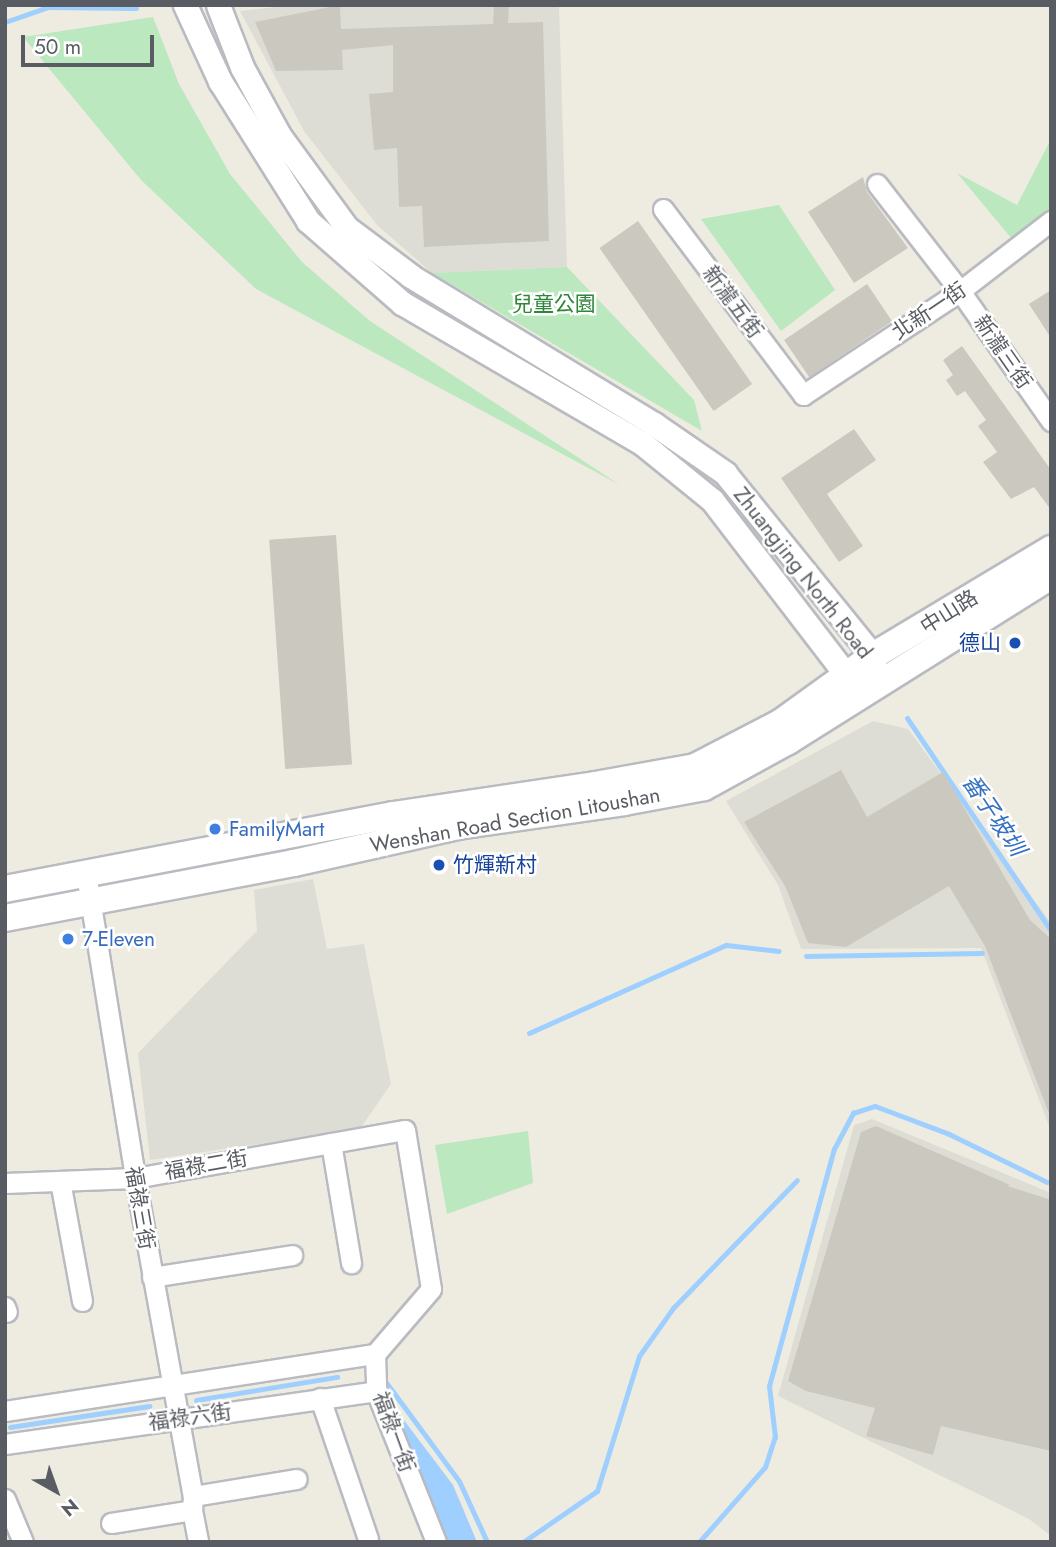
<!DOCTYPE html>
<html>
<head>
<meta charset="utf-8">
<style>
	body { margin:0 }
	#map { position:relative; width:1056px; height:1547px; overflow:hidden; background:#eeece1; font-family:Jost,"Noto Sans TC",sans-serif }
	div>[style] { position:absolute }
	.industrial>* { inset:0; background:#deddd5 }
	.green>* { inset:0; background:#bbe8be }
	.water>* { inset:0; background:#9fcfff }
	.stream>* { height:5px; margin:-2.5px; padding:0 2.5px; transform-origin:2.5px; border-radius:2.5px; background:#9fcfff }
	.building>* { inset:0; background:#cbc8c0; transform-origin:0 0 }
	.roads { filter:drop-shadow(2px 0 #b9bbc1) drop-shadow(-2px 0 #b9bbc1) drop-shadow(0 2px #b9bbc1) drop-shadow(0 -2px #b9bbc1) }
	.minor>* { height:19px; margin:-9.5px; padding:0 9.5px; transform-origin:9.5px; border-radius:9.5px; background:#fff }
	.tertiary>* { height:23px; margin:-11.5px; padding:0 11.5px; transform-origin:11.5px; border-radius:11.5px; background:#fff }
	.secondary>* { height:26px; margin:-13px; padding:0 13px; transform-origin:13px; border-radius:13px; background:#fff }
	.dots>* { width:19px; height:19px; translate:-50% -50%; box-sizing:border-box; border:4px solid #fff; border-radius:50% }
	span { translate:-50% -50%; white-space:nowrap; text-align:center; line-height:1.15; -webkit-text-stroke:5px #fff; paint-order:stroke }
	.street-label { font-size:21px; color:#595d63 }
	.park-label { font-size:21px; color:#2e8638 }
	.transit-label { font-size:21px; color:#164399 }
	.right { translate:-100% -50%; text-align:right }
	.left { translate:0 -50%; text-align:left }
	.shop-label { font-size:21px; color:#366cbe }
	.water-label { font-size:23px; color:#3772c2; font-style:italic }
	.frame { position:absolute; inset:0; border:7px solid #595d63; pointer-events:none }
	.north { position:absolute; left:21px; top:1456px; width:70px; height:70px; -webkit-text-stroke:5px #fff; paint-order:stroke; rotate:140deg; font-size:19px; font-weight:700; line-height:28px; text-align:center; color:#595d63 }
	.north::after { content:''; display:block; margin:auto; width:24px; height:32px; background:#595d63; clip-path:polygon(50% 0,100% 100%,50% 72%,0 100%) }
	.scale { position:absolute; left:21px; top:35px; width:133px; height:32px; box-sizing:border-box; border:4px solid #595d63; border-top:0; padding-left:9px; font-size:21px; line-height:24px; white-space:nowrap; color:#595d63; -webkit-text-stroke:5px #fff; paint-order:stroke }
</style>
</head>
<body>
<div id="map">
	<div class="industrial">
		<div style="clip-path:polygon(294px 5px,559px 5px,567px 267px,432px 273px,377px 225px,304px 131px,240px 11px)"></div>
		<div style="clip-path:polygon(873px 721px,908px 729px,1051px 923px,1051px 1131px,981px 948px,801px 949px,778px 885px,726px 801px)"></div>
		<div style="clip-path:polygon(313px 879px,327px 949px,364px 944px,391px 1084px,360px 1129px,150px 1160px,138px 1053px,257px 931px,254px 890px)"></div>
		<div style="clip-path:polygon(872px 1119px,1051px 1193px,1051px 1536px,1029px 1519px,778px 1396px,854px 1125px)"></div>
	</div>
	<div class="green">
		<div style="clip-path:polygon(153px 17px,179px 84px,230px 174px,302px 262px,370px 321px,620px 485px,256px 289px,141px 180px,23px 37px)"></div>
		<div style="clip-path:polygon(1051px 139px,1051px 221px,1017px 245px,957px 173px,1017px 205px)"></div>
		<div style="clip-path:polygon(779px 205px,835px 290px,781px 331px,701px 219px)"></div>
		<div style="clip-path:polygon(567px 267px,694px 400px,702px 431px,432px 273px)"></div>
		<div style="clip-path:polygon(528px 1131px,533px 1183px,447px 1214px,435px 1145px)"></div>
	</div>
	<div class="water">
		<div style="clip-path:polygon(397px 1411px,453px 1485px,477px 1542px,445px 1542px)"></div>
	</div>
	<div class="stream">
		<div style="left:5px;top:22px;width:46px;rotate:-19.2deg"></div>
		<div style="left:48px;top:7px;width:88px;rotate:0.7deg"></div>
		<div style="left:907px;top:718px;width:257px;rotate:55.9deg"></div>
		<div style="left:806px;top:956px;width:176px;rotate:-1deg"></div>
		<div style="left:529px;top:1033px;width:216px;rotate:-24.1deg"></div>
		<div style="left:726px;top:945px;width:53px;rotate:6.5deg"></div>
		<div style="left:385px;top:1381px;width:124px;rotate:53.5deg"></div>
		<div style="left:459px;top:1481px;width:67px;rotate:65.3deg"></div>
		<div style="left:196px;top:1400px;width:143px;rotate:-9.3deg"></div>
		<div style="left:10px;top:1427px;width:141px;rotate:-8.6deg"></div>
		<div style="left:523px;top:1542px;width:90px;rotate:-34.6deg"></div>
		<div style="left:597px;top:1491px;width:141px;rotate:-72.7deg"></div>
		<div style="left:639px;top:1356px;width:59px;rotate:-54.7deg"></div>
		<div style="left:673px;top:1308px;width:178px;rotate:-45.9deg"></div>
		<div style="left:699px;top:1542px;width:100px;rotate:-48.7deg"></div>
		<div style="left:765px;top:1467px;width:32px;rotate:-72deg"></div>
		<div style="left:775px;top:1437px;width:51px;rotate:-96.7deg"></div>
		<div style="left:769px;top:1386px;width:246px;rotate:-74.7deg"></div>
		<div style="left:834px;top:1149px;width:41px;rotate:-62.2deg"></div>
		<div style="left:853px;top:1113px;width:23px;rotate:-18deg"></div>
		<div style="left:875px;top:1106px;width:79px;rotate:20.7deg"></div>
		<div style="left:949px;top:1134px;width:109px;rotate:26.1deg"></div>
	</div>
	<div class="building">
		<div style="clip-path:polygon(340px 5px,341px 29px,493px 24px,494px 5px,509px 5px,508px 23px,543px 22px,549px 241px,424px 247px,422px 206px,399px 207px,397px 148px,374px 150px,369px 94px,393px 92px,393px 45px,342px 50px,343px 70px,276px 71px,255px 22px)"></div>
		<div style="clip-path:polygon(863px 177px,867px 192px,908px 248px,854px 283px,808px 212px)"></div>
		<div style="left:638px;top:221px;width:199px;height:47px;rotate:55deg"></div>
		<div style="left:867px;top:284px;width:45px;height:100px;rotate:56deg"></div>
		<div style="clip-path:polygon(1051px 290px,1051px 338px,1029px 304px)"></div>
		<div style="clip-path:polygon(962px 346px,1051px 470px,1051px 510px,1034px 487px,1011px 499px,983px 462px,997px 452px,978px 426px,986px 420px,965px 391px,957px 396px,946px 380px,953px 375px,943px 360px)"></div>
		<div style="clip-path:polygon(854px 429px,876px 460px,827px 494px,863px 546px,839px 562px,781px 478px)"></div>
		<div style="left:336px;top:535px;width:230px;height:67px;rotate:86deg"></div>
		<div style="clip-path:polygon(841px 770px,867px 817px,943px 772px,1030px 920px,1051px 939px,1051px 1119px,985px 946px,949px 886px,846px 947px,808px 943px,785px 886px,744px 822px)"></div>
		<div style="clip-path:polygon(876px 1126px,1010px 1185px,1007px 1186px,1051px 1200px,1051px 1451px,941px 1426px,933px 1455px,866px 1436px,875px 1408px,806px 1391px,788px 1381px,861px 1132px)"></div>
	</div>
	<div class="roads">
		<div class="minor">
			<div style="left:877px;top:184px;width:135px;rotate:52.2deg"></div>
			<div style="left:960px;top:291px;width:159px;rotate:55deg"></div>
			<div style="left:663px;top:209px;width:233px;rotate:53deg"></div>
			<div style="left:803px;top:395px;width:188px;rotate:-33.5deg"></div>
			<div style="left:960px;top:291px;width:115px;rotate:-37.6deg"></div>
			<div style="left:86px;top:874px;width:308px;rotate:80.8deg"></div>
			<div style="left:135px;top:1178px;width:323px;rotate:79.7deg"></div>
			<div style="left:193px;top:1496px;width:14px;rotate:94deg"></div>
			<div style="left:192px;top:1510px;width:33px;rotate:79deg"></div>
			<div style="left:331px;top:1143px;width:122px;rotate:80.5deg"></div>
			<div style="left:60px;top:1181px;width:122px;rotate:79.6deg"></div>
			<div style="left:5px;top:1183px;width:130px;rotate:-2.2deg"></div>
			<div style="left:135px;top:1178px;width:274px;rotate:-10.1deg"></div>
			<div style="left:405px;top:1130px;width:161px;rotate:80.7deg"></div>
			<div style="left:431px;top:1289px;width:86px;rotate:130.7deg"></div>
			<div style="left:375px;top:1354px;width:37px;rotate:88deg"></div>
			<div style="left:376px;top:1391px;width:162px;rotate:68.3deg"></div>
			<div style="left:152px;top:1277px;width:142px;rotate:-8.9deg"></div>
			<div style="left:5px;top:1307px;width:5px;rotate:68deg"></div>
			<div style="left:320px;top:1398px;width:149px;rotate:71.2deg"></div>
			<div style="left:5px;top:1411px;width:374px;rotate:-8.8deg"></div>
			<div style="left:5px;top:1444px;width:375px;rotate:-8.1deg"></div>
			<div style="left:193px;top:1496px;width:105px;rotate:-9.3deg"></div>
			<div style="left:5px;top:1499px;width:47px;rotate:67.3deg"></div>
			<div style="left:111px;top:1523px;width:82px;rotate:-9.1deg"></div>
		</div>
		<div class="tertiary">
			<div style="left:185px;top:5px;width:84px;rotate:65.3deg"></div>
			<div style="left:220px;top:81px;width:165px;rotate:57.8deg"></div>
			<div style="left:308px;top:221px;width:125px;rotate:41.1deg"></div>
			<div style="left:402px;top:303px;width:279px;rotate:30.3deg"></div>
			<div style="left:643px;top:444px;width:89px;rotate:39.1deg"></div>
			<div style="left:712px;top:500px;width:223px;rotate:52.5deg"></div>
			<div style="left:848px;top:677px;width:30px;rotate:15deg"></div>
			<div style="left:877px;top:685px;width:29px;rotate:-98deg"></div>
			<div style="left:873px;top:656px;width:235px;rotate:-129deg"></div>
			<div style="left:725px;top:473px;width:86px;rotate:-145.4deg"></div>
			<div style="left:654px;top:424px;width:285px;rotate:-148.7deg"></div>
			<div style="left:411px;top:276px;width:80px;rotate:-143.1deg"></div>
			<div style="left:347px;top:228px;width:115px;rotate:-126.2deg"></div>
			<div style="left:279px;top:135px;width:77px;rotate:-118.6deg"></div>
			<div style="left:242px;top:67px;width:66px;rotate:-111.2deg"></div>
		</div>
		<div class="secondary">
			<div style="left:5px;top:889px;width:395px;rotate:-10.8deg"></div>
			<div style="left:393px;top:815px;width:204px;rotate:-8.4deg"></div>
			<div style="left:595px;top:785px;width:102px;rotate:-10.2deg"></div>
			<div style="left:695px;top:767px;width:96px;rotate:-27.4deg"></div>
			<div style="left:780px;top:723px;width:115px;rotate:-35.8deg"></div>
			<div style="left:873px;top:656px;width:208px;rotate:-31deg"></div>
			<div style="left:5px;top:918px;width:294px;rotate:-10.8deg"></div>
			<div style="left:294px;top:863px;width:168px;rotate:-12.7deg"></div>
			<div style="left:458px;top:826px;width:168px;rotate:-8.2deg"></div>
			<div style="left:624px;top:802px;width:81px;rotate:-10.6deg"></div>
			<div style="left:704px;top:787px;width:96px;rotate:-28.7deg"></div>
			<div style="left:788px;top:741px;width:310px;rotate:-32.1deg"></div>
		</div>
	</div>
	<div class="dots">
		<div style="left:1015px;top:643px;background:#1a4fb4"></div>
		<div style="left:215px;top:829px;background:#3f7fe0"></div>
		<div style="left:439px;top:865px;background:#1a4fb4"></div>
		<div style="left:68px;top:939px;background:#3f7fe0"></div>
	</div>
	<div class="street-label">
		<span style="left:733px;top:302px;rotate:53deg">新瀧五街</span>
		<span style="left:929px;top:311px;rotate:-34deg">北新一街</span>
		<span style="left:1003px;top:352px;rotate:55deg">新瀧三街</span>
		<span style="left:803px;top:573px;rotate:52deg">Zhuangjing North Road</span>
		<span style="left:949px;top:612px;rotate:-32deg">中山路</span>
		<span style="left:515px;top:820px;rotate:-10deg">Wenshan Road Section Litoushan</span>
		<span style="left:206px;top:1165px;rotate:-10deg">福祿二街</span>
		<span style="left:140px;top:1208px;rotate:80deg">福祿三街</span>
		<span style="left:190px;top:1417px;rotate:-8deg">福祿六街</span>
		<span style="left:394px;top:1432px;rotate:70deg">福祿一街</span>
	</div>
	<div class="park-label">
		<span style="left:554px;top:304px">兒童公園</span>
	</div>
	<div class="transit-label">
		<span class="right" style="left:1001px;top:643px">德山</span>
		<span class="left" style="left:453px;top:865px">竹輝新村</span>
	</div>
	<div class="shop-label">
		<span class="left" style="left:229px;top:829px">FamilyMart</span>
		<span class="left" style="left:82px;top:939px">7-Eleven</span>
	</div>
	<div class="water-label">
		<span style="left:994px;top:815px;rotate:56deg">番子坡圳</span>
	</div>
	<div class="frame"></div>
	<div class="north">N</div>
	<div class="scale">50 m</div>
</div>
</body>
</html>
